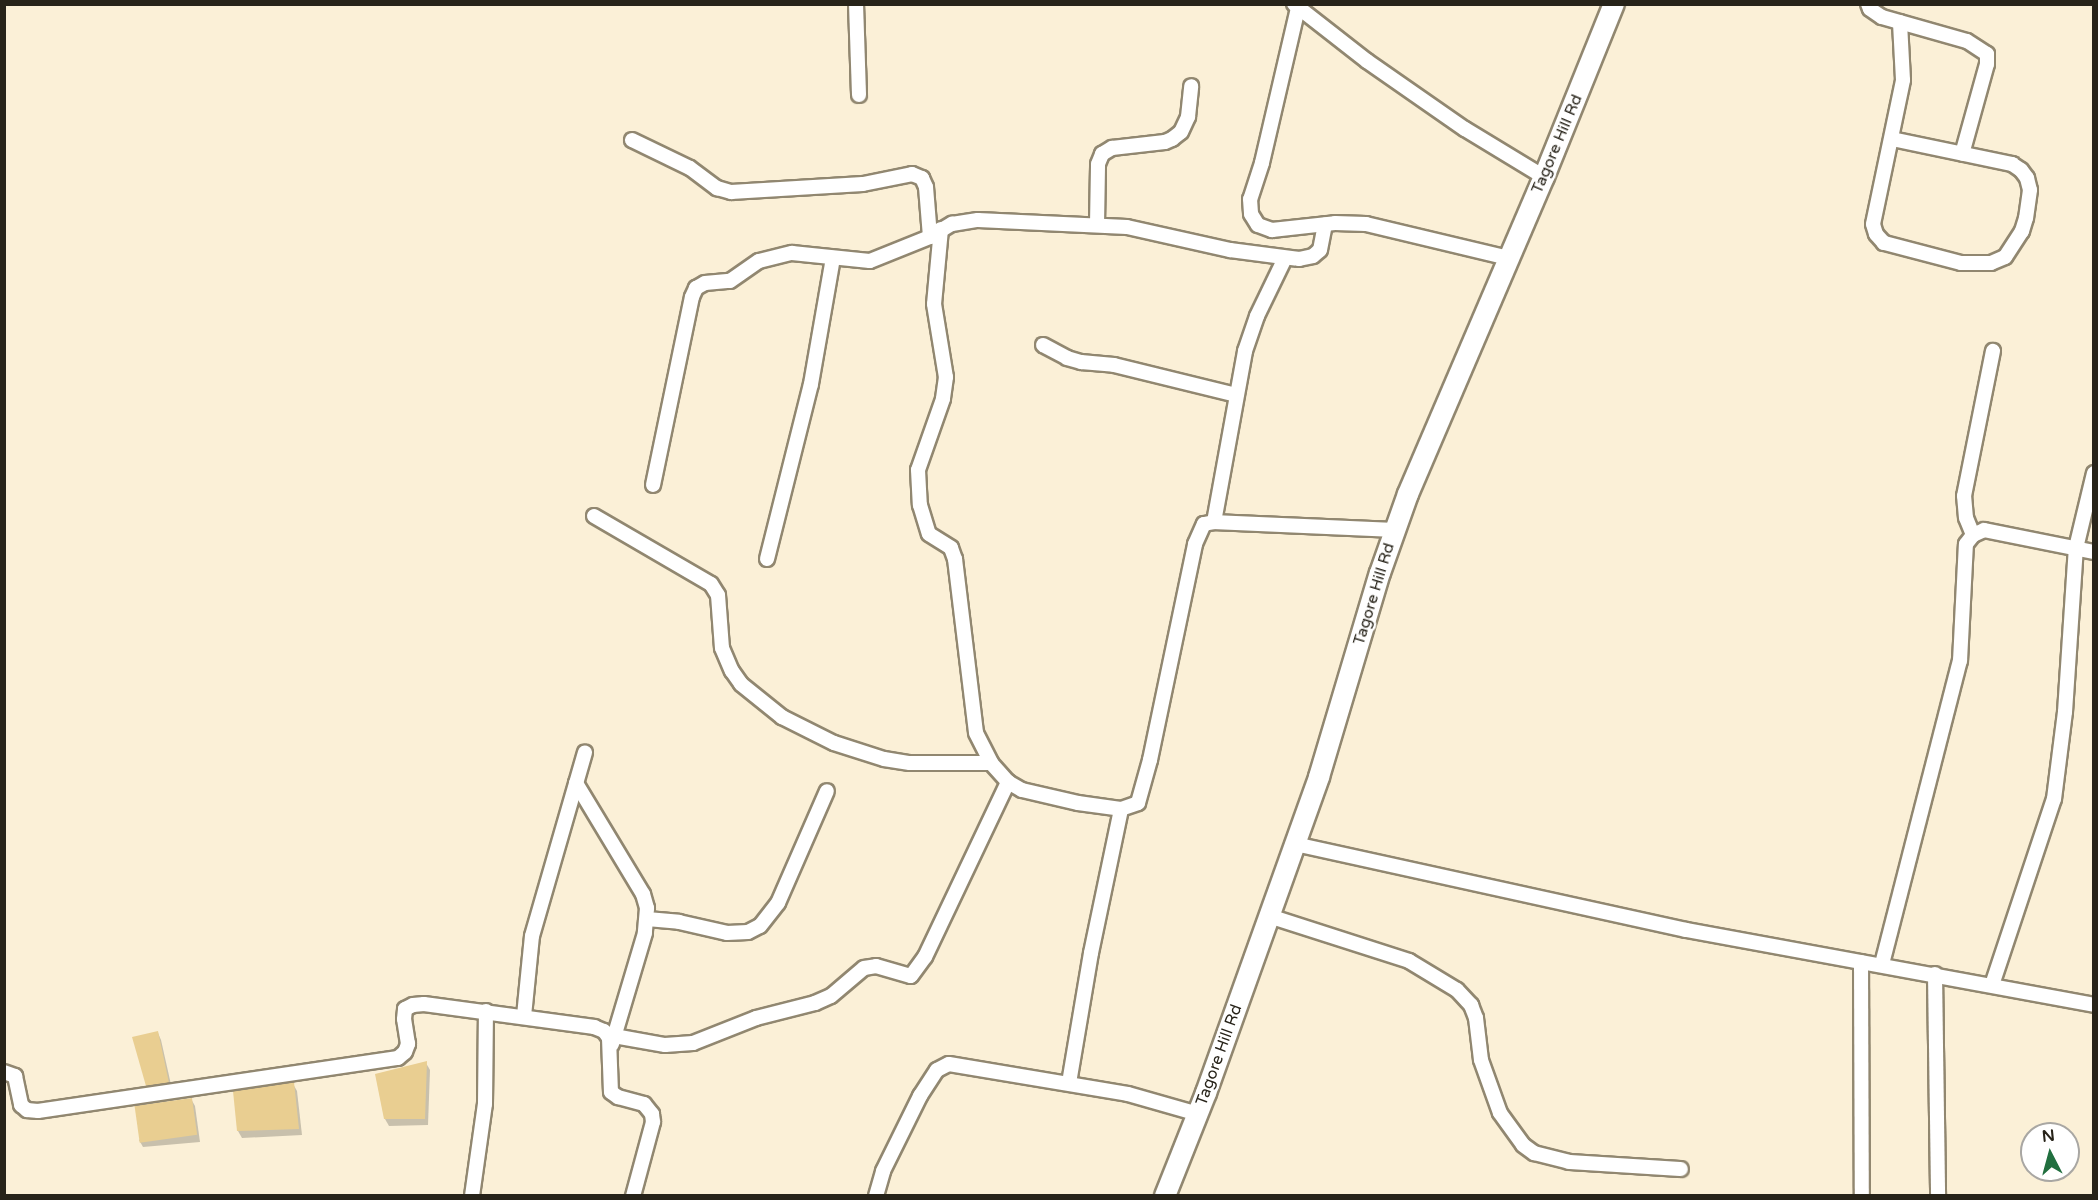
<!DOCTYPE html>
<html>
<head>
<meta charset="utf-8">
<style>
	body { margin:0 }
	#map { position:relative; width:2098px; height:1200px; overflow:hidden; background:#fbf0d7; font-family:"Varela Round",sans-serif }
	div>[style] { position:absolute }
	.shadow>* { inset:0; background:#0003 }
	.building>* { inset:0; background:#e9ce91; transform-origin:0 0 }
	.roads { filter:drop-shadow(2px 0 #918770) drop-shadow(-2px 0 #918770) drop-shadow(0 2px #918770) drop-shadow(0 -2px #918770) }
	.minor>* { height:14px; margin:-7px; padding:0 7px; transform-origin:7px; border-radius:7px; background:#fff }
	.secondary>* { height:20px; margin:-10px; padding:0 10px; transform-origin:10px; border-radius:10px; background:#fff }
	span { translate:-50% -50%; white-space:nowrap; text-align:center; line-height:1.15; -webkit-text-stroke:5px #fff; paint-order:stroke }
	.street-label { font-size:16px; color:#272319 }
	.frame { position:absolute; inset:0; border:6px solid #272319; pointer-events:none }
	.north { position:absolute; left:2020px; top:1122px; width:60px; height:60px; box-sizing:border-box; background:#fff; border:2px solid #a9a7a3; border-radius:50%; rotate:354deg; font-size:16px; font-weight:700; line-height:24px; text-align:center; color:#272319 }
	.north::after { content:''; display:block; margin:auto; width:21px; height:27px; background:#216f3f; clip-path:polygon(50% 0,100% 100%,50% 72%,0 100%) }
</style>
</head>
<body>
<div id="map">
	<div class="shadow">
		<div style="clip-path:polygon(158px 1033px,161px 1040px,172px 1089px,152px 1092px,148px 1085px)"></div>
		<div style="clip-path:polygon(426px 1063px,430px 1070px,428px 1125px,389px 1126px,385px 1119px)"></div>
		<div style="clip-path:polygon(293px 1084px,297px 1091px,302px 1135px,242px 1138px,238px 1131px,235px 1093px)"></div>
		<div style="clip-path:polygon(191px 1099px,195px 1106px,200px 1142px,143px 1147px,139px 1140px)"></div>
	</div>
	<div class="building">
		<div style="clip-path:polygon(158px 1031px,169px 1083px,146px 1086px,132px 1037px)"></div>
		<div style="clip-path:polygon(427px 1061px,425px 1119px,384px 1119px,375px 1074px)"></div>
		<div style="clip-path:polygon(294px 1082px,299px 1129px,237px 1131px,233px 1091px)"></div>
		<div style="left:192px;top:1098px;width:37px;height:58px;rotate:82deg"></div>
	</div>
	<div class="roads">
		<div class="minor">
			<div style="left:856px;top:4px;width:91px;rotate:88.1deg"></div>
			<div style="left:1294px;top:4px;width:93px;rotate:38deg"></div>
			<div style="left:1367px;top:61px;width:119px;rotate:34.8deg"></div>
			<div style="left:1465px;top:129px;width:92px;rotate:31.3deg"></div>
			<div style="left:1868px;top:4px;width:5px;rotate:68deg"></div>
			<div style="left:1870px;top:9px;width:14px;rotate:34deg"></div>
			<div style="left:1882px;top:17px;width:88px;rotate:15.8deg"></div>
			<div style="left:1967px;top:41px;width:24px;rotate:33deg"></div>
			<div style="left:1987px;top:54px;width:10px;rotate:90deg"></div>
			<div style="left:1987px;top:64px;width:93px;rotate:105.5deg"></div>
			<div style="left:1298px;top:8px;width:159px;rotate:103.1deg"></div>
			<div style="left:1262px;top:163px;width:38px;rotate:108deg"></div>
			<div style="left:1250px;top:199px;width:15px;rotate:86deg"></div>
			<div style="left:1251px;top:214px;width:13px;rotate:58deg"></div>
			<div style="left:1258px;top:225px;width:15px;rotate:20deg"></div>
			<div style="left:1272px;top:230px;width:63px;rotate:-6.3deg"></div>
			<div style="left:1335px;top:223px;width:31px;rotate:2deg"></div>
			<div style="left:1366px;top:224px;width:147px;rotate:13.4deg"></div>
			<div style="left:1892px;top:139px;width:123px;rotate:11.8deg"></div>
			<div style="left:2012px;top:164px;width:11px;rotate:34deg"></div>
			<div style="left:2021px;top:170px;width:10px;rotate:53deg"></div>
			<div style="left:2027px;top:178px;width:12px;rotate:76deg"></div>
			<div style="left:2030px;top:190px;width:28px;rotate:98deg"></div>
			<div style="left:2026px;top:218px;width:14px;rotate:107deg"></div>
			<div style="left:2022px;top:231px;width:31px;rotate:123deg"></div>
			<div style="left:2005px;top:257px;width:15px;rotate:157deg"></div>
			<div style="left:1991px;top:263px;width:30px;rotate:180deg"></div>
			<div style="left:1961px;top:263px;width:80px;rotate:-165.4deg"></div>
			<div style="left:1884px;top:243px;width:12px;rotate:-132deg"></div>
			<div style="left:1876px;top:234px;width:10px;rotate:-107deg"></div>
			<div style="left:1873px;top:224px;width:147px;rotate:-78.2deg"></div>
			<div style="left:1903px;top:80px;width:58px;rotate:-93deg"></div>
			<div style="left:632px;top:140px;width:64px;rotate:25.8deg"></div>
			<div style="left:690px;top:168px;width:34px;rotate:37deg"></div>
			<div style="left:717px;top:188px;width:15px;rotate:16deg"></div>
			<div style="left:731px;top:192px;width:132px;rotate:-3.5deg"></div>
			<div style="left:863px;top:184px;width:50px;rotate:-11.5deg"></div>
			<div style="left:912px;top:174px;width:11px;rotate:22deg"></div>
			<div style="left:922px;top:178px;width:10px;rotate:66deg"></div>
			<div style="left:926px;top:187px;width:50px;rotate:85.4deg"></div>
			<div style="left:1097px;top:224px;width:60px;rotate:-89deg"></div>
			<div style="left:1098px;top:164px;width:11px;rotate:-68deg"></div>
			<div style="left:1102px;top:154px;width:12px;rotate:-31deg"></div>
			<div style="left:1112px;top:148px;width:53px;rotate:-6.5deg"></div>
			<div style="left:1165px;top:142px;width:8px;rotate:-23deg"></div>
			<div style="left:1172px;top:139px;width:11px;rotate:-38deg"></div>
			<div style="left:1181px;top:132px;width:17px;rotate:-65deg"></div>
			<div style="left:1188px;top:117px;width:31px;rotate:-84deg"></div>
			<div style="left:941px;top:229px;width:75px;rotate:95.3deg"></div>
			<div style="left:934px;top:304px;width:74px;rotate:80.7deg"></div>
			<div style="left:946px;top:377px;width:22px;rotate:98deg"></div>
			<div style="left:943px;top:399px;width:75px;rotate:109.4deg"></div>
			<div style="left:918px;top:470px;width:35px;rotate:87deg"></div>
			<div style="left:920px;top:505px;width:30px;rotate:73deg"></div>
			<div style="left:929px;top:534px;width:26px;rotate:32deg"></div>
			<div style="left:951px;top:548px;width:12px;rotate:70deg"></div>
			<div style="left:955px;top:559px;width:175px;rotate:83.1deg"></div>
			<div style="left:976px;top:733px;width:34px;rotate:63deg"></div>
			<div style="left:991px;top:763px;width:25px;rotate:48deg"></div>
			<div style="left:1008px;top:782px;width:16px;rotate:30deg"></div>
			<div style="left:1022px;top:790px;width:57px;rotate:13.1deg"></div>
			<div style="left:1078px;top:803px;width:43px;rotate:7.9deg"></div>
			<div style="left:1121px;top:809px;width:18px;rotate:-19deg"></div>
			<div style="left:1138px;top:803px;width:45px;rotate:-74.4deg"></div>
			<div style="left:1150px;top:760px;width:221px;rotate:-78.2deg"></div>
			<div style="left:1195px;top:544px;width:22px;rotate:-66deg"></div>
			<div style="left:1204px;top:524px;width:10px;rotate:-11deg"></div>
			<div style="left:1214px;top:522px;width:180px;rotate:2.5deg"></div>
			<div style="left:1043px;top:345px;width:27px;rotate:28deg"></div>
			<div style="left:1067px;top:358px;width:15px;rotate:16deg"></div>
			<div style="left:1081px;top:362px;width:33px;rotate:5deg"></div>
			<div style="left:1114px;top:365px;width:126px;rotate:13.8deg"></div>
			<div style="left:653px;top:485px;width:192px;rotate:-78.3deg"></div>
			<div style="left:692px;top:297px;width:10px;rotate:-66deg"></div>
			<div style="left:696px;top:288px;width:10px;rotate:-29deg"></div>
			<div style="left:705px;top:283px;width:25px;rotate:-5deg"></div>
			<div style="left:730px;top:281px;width:35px;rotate:-35deg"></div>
			<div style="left:759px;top:261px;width:34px;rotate:-14deg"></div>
			<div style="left:792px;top:253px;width:78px;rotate:5.9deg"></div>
			<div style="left:870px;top:261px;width:65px;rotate:-21.8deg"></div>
			<div style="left:930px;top:237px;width:26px;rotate:-31deg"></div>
			<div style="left:952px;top:224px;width:26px;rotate:-9deg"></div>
			<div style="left:978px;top:220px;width:149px;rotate:2.7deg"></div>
			<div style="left:1127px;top:227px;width:106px;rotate:12.6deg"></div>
			<div style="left:1230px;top:250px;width:70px;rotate:7.4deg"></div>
			<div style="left:1299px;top:259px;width:14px;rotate:-12deg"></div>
			<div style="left:1313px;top:256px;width:9px;rotate:-41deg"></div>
			<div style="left:1320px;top:250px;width:26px;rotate:-79deg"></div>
			<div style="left:594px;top:516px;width:135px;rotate:30.2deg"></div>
			<div style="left:711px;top:584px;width:13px;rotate:58deg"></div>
			<div style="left:718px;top:595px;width:53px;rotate:85.7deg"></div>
			<div style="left:722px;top:648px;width:25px;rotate:67deg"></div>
			<div style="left:732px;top:671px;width:16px;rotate:55deg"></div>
			<div style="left:741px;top:684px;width:53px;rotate:38.8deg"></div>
			<div style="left:782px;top:717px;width:58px;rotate:26.6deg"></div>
			<div style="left:834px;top:743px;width:52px;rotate:17.7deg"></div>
			<div style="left:884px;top:759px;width:26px;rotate:9deg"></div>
			<div style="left:910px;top:763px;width:81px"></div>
			<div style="left:1214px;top:522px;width:174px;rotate:-79.7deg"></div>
			<div style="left:1245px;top:351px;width:37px;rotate:-71deg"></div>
			<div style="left:1257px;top:316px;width:64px;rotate:-64.2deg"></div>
			<div style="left:1973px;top:535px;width:18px;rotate:-112deg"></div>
			<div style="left:1966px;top:518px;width:22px;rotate:-95deg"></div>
			<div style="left:1964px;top:496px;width:148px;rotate:-78.7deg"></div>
			<div style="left:767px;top:559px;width:180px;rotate:-75.9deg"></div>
			<div style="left:811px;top:384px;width:128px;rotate:-80.1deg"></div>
			<div style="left:576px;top:783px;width:130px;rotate:58.9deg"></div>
			<div style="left:643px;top:894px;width:15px;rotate:74deg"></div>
			<div style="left:647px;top:908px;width:25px;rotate:95deg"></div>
			<div style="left:645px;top:933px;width:116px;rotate:106.6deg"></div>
			<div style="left:1295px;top:844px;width:400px;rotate:12.4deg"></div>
			<div style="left:1686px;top:930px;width:415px;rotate:10.4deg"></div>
			<div style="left:1269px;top:916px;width:147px;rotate:17.8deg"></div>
			<div style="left:1409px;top:961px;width:56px;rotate:31.1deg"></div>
			<div style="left:1457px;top:990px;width:21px;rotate:47deg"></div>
			<div style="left:1471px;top:1005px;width:14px;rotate:69deg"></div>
			<div style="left:1476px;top:1018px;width:42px;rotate:83.2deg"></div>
			<div style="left:1481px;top:1060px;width:56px;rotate:70.3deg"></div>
			<div style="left:1500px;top:1113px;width:39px;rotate:54deg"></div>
			<div style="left:1523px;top:1145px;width:14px;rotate:36deg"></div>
			<div style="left:1534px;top:1153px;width:36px;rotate:14deg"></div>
			<div style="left:1569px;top:1162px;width:112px;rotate:3.6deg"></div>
			<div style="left:647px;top:919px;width:32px;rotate:5deg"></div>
			<div style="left:679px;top:922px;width:49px;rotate:12.9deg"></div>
			<div style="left:727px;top:933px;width:21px;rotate:-3deg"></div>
			<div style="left:748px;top:932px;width:13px;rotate:-27deg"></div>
			<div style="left:760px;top:926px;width:29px;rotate:-52deg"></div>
			<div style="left:778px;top:903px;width:122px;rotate:-66.4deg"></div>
			<div style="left:1861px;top:962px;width:234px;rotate:89.8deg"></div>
			<div style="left:1882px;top:964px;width:313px;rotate:-75.6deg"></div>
			<div style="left:1960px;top:661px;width:117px;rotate:-87.1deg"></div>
			<div style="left:1966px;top:544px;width:11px;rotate:-52deg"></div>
			<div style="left:1973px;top:535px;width:12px;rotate:-24deg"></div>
			<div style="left:1984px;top:530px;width:112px;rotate:11.3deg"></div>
			<div style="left:1935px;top:974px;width:222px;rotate:89.2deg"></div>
			<div style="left:1992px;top:985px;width:196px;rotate:-71.6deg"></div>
			<div style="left:2054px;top:799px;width:88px;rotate:-82.8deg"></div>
			<div style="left:2065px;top:712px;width:164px;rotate:-86.2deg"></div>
			<div style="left:2076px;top:548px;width:77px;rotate:-76.5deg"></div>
			<div style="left:524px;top:1016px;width:80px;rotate:-84.3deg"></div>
			<div style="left:532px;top:936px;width:191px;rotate:-73.9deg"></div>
			<div style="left:614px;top:1036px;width:52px;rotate:10deg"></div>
			<div style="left:665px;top:1045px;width:28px;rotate:-4deg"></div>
			<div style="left:693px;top:1043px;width:68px;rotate:-21.6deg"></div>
			<div style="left:756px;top:1018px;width:61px;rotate:-14.3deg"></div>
			<div style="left:815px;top:1003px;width:17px;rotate:-24deg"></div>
			<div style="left:831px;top:996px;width:43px;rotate:-40.3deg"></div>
			<div style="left:864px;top:968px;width:12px;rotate:-9deg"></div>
			<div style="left:876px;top:966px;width:36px;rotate:16deg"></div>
			<div style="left:911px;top:976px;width:24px;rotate:-54deg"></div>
			<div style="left:925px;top:957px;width:194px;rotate:-64.6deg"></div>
			<div style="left:4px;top:1072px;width:12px;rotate:20deg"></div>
			<div style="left:15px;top:1076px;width:30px;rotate:78deg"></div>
			<div style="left:21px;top:1105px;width:8px;rotate:40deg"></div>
			<div style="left:27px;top:1110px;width:11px;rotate:5deg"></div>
			<div style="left:38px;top:1111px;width:364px;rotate:-8.4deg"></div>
			<div style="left:398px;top:1058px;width:9px;rotate:-41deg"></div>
			<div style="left:405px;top:1052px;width:9px;rotate:-69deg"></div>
			<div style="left:408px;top:1044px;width:25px;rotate:-99deg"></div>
			<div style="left:404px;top:1019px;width:10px;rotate:-84deg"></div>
			<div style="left:405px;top:1009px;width:9px;rotate:-27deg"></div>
			<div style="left:413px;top:1005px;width:11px;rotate:-5deg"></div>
			<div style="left:424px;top:1004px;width:172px;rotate:7.7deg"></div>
			<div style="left:594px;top:1027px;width:11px;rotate:22deg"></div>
			<div style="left:604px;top:1031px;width:9px;rotate:54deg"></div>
			<div style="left:609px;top:1038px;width:54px;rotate:87.9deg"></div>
			<div style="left:611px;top:1092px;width:9px;rotate:36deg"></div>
			<div style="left:618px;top:1097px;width:27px;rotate:15deg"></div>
			<div style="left:644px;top:1104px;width:13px;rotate:51deg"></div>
			<div style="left:652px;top:1114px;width:8px;rotate:83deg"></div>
			<div style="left:653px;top:1122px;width:77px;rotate:105.1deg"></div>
			<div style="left:1069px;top:1083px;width:132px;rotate:-80.4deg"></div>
			<div style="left:1091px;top:953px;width:147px;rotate:-78.2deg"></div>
			<div style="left:472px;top:1196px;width:93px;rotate:-82deg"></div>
			<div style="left:485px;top:1104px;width:93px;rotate:-89.4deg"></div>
			<div style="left:876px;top:1196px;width:26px;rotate:-74deg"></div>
			<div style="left:883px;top:1171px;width:84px;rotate:-63.7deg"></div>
			<div style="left:920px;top:1096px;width:31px;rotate:-57deg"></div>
			<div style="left:937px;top:1070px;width:13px;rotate:-27deg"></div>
			<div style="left:949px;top:1064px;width:181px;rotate:9.5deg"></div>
			<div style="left:1128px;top:1094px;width:73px;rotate:15.9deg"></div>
		</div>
		<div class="secondary">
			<div style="left:1165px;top:1196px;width:111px;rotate:-68.3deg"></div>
			<div style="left:1206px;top:1093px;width:336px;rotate:-70.3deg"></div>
			<div style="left:1319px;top:777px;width:213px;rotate:-73.4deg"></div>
			<div style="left:1380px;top:573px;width:84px;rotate:-70.5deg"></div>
			<div style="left:1408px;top:494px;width:345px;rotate:-66.8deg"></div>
			<div style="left:1544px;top:177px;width:187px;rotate:-68deg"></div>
		</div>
	</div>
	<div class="street-label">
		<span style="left:1557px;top:144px;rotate:-67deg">Tagore Hill Rd</span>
		<span style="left:1374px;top:594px;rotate:-73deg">Tagore Hill Rd</span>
		<span style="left:1219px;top:1055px;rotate:-70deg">Tagore Hill Rd</span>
	</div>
	<div class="frame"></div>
	<div class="north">N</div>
</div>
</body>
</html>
